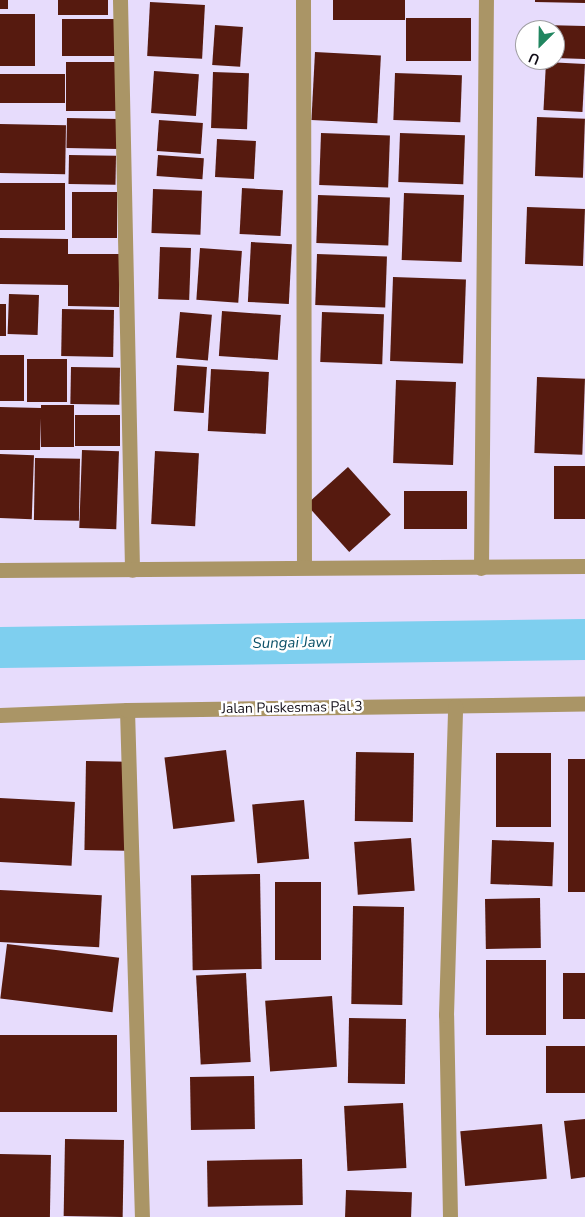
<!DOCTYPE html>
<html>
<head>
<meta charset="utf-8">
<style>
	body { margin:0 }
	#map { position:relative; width:585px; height:1217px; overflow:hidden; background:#e7dcfc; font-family:"Nunito Sans",sans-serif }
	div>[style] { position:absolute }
	.canal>* { height:41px; margin:-20.5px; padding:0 20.5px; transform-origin:20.5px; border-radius:20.5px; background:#7ecfef }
	.building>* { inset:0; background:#561a0f; transform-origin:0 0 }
	.minor>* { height:15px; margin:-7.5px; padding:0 7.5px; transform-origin:7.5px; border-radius:7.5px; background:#aa9566 }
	span { translate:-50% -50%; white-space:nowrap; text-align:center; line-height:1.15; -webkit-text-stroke:5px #fff; paint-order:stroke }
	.street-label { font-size:14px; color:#100c16 }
	.water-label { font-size:15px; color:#0a5067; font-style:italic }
	.north { position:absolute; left:515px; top:20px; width:50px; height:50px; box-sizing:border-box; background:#fff; border:1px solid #9f9ea2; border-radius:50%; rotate:203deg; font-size:14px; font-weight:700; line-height:20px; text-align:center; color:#100c16 }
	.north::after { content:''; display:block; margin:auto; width:18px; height:22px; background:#218660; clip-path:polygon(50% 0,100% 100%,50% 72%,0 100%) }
</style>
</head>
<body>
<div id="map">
	<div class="canal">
		<div style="left:0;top:647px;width:585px;rotate:-0.78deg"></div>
	</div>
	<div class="building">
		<div style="left:0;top:0;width:8px;height:9px"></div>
		<div style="left:58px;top:0;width:50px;height:15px"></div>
		<div style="left:333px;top:0;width:72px;height:20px"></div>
		<div style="clip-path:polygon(535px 0,585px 0,585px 3px,535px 2px)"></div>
		<div style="left:150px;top:2px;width:55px;height:54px;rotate:3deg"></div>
		<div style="left:0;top:14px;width:35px;height:52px"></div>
		<div style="left:471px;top:18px;width:43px;height:65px;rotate:90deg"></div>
		<div style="left:62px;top:19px;width:55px;height:37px"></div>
		<div style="left:215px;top:25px;width:28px;height:40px;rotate:4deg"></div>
		<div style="clip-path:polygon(543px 25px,585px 26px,585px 59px,555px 58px,555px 30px,543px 30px)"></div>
		<div style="left:315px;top:52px;width:66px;height:68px;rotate:3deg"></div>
		<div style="left:66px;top:62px;width:51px;height:49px"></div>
		<div style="left:546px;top:62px;width:39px;height:48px;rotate:3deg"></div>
		<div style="left:154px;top:71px;width:45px;height:42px;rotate:4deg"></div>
		<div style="left:213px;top:72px;width:36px;height:56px;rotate:2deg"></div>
		<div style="left:395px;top:73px;width:67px;height:47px;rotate:2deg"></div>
		<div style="left:0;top:74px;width:65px;height:29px"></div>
		<div style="left:537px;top:117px;width:48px;height:59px;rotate:2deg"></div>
		<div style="left:67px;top:118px;width:52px;height:30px;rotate:1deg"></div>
		<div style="left:159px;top:120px;width:44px;height:31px;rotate:4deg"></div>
		<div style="left:0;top:124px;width:66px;height:49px;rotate:1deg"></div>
		<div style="left:321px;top:133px;width:69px;height:52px;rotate:2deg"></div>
		<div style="left:400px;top:133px;width:65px;height:49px;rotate:2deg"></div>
		<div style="left:217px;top:139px;width:39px;height:38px;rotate:3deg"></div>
		<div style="left:69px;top:155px;width:47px;height:29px;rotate:1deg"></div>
		<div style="left:158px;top:155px;width:46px;height:21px;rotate:4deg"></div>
		<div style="left:0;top:183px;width:65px;height:47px"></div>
		<div style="left:242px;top:188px;width:41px;height:46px;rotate:3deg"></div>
		<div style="left:153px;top:189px;width:49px;height:44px;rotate:2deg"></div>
		<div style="left:72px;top:192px;width:45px;height:46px"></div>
		<div style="left:404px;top:193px;width:60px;height:67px;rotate:2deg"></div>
		<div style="left:318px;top:195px;width:72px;height:48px;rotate:2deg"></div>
		<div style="left:527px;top:207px;width:58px;height:57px;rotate:2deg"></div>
		<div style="clip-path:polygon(0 238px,68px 239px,68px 254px,119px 254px,119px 307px,68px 306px,68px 285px,0 284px)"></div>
		<div style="left:251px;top:242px;width:41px;height:60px;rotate:3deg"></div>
		<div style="left:160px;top:247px;width:31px;height:52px;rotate:2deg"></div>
		<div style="left:200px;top:248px;width:42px;height:52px;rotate:4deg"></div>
		<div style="left:317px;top:254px;width:70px;height:51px;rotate:2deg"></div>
		<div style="left:393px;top:277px;width:73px;height:84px;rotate:2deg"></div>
		<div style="left:9px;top:294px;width:30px;height:40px;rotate:2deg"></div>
		<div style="left:0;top:304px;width:6px;height:32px"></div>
		<div style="left:62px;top:309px;width:52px;height:47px;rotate:1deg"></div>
		<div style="left:222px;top:311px;width:59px;height:45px;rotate:4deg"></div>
		<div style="left:180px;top:312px;width:32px;height:46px;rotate:5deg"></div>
		<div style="left:322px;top:312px;width:62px;height:50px;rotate:2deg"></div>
		<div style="left:0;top:355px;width:24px;height:46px"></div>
		<div style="left:27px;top:359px;width:40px;height:43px"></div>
		<div style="left:177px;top:365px;width:30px;height:46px;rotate:4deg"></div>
		<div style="left:71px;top:367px;width:49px;height:37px;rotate:1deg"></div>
		<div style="left:211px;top:369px;width:58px;height:62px;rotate:3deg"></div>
		<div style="left:537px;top:377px;width:48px;height:76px;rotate:2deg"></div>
		<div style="left:396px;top:380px;width:60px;height:83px;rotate:2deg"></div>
		<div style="clip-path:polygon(41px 405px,74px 405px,74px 447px,41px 447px,41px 418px,40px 450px,0 450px,0 407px,41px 408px)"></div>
		<div style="left:75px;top:415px;width:45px;height:31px"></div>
		<div style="left:82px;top:450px;width:37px;height:78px;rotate:2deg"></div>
		<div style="left:155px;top:451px;width:44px;height:73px;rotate:3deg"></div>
		<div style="left:0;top:454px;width:34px;height:64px;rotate:2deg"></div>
		<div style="left:35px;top:458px;width:45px;height:62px;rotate:1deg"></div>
		<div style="left:554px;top:466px;width:31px;height:53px"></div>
		<div style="left:348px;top:467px;width:64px;height:56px;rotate:48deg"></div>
		<div style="left:404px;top:491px;width:63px;height:38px"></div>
		<div style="left:226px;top:750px;width:72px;height:62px;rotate:83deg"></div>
		<div style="left:356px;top:752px;width:58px;height:69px;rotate:1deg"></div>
		<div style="left:496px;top:753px;width:55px;height:74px"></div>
		<div style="left:568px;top:759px;width:17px;height:133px"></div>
		<div style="left:86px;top:761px;width:42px;height:89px;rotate:1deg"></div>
		<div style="left:0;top:798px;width:75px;height:64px;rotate:3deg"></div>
		<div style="left:304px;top:800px;width:59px;height:52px;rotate:85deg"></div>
		<div style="left:411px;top:838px;width:53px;height:57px;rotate:86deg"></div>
		<div style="left:492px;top:840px;width:62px;height:44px;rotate:2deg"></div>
		<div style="left:260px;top:874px;width:95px;height:69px;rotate:89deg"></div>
		<div style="left:275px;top:882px;width:46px;height:78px"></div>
		<div style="left:0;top:890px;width:102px;height:52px;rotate:3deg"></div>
		<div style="left:540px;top:898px;width:50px;height:55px;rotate:89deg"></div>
		<div style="left:353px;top:906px;width:51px;height:98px;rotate:1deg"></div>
		<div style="left:7px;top:944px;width:113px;height:55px;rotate:7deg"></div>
		<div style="left:486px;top:960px;width:60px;height:75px"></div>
		<div style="left:246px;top:973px;width:89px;height:50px;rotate:87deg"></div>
		<div style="left:585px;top:973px;width:46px;height:22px;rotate:90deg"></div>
		<div style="left:332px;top:996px;width:71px;height:67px;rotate:86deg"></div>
		<div style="left:349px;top:1018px;width:57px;height:65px;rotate:1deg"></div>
		<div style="left:0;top:1035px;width:117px;height:77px"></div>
		<div style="left:585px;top:1046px;width:47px;height:39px;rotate:90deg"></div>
		<div style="left:254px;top:1076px;width:53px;height:64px;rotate:89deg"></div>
		<div style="left:403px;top:1103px;width:65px;height:59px;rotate:87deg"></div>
		<div style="clip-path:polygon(585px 1119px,585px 1177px,571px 1179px,564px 1121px)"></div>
		<div style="left:542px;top:1124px;width:55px;height:82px;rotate:85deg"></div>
		<div style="left:65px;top:1139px;width:59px;height:77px;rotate:1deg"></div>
		<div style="left:0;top:1154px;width:51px;height:63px;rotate:1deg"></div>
		<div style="left:302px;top:1159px;width:46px;height:95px;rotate:89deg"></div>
		<div style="left:346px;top:1190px;width:66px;height:27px;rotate:2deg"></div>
	</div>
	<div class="minor">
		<div style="left:120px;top:0;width:570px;rotate:88.79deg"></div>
		<div style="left:303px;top:0;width:566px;rotate:89.9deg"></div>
		<div style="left:481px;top:568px;width:568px;rotate:-89.5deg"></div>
		<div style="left:0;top:570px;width:585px;rotate:-0.39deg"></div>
		<div style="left:127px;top:710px;width:507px;rotate:88.31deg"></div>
		<div style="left:0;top:715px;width:127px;rotate:-2.3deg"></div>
		<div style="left:127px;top:710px;width:458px;rotate:-0.8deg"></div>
		<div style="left:450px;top:1217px;width:202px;rotate:-91.1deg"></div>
		<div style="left:446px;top:1015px;width:309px;rotate:-88.3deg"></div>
	</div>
	<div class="street-label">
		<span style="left:292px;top:708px;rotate:-1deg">Jalan Puskesmas Pal 3</span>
	</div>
	<div class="water-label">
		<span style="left:292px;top:643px;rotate:-1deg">Sungai Jawi</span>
	</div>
	<div class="north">U</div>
</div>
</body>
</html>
